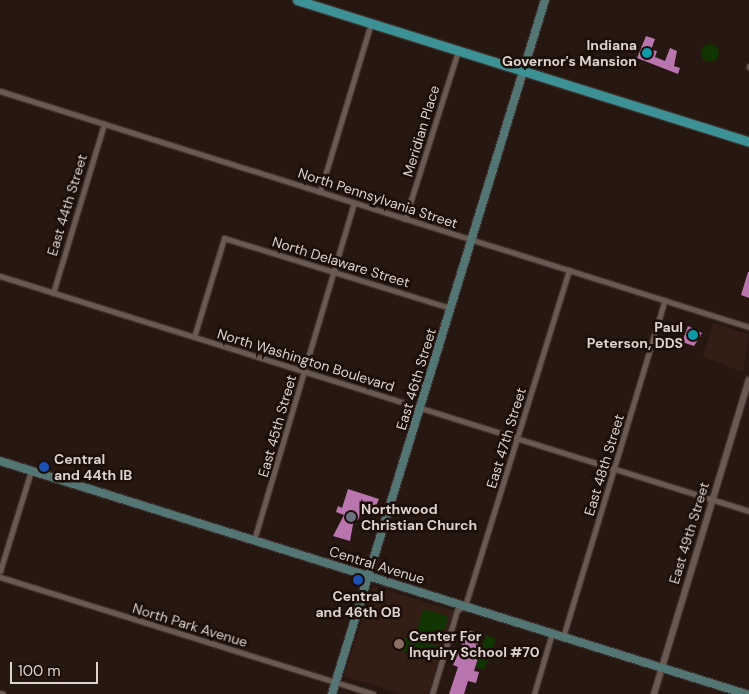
<!DOCTYPE html>
<html>
<head>
<meta charset="utf-8">
<style>
	body { margin:0 }
	#map { position:relative; width:749px; height:694px; overflow:hidden; background:#261711; font-family:"DM Sans",sans-serif }
	div>[style] { position:absolute }
	.built>* { inset:0; background:#321e15 }
	.green>* { inset:0; background:#103402; transform-origin:0 0 }
	.round { border-radius:50% }
	.building>* { inset:0; background:#b976ae }
	.roads { filter:drop-shadow(1px 0 #3c312e) drop-shadow(-1px 0 #3c312e) drop-shadow(0 1px #3c312e) drop-shadow(0 -1px #3c312e) }
	.minor>* { height:5px; margin:-2.5px; padding:0 2.5px; transform-origin:2.5px; border-radius:2.5px; background:#6a5951 }
	.tertiary>* { height:6px; margin:-3px; padding:0 3px; transform-origin:3px; border-radius:3px; background:#6a5951 }
	.secondary>* { height:8px; margin:-4px; padding:0 4px; transform-origin:4px; border-radius:4px; background:#537573 }
	.primary>* { height:9px; margin:-4.5px; padding:0 4.5px; transform-origin:4.5px; border-radius:4.5px; background:#3c9194 }
	.dots>* { width:14px; height:14px; translate:-50% -50%; box-sizing:border-box; border:2px solid #1c0e08; border-radius:50% }
	span { translate:-50% -50%; white-space:nowrap; text-align:center; line-height:1.15; -webkit-text-stroke:5px #1c0e08; paint-order:stroke }
	.poi-label { font-size:14px; color:#ddd2ce; font-weight:700 }
	.right { translate:-100% -50%; text-align:right }
	.left { translate:0 -50%; text-align:left }
	.street-label { font-size:14px; color:#ddd2ce }
	.scale { position:absolute; left:10px; top:662px; width:88px; height:22px; box-sizing:border-box; border:2px solid #ddd2ce; border-top:0; padding-left:6px; font-size:15px; line-height:18px; white-space:nowrap; color:#ddd2ce; -webkit-text-stroke:4px #1c0e08; paint-order:stroke }
</style>
</head>
<body>
<div id="map">
	<div class="built">
		<div style="clip-path:polygon(713px 323px,749px 335px,743px 372px,703px 357px)"></div>
		<div style="clip-path:polygon(373px 586px,454px 611px,428px 694px,401px 694px,344px 676px)"></div>
	</div>
	<div class="green">
		<div class="round" style="left:701px;top:44px;width:18px;height:18px"></div>
		<div style="left:423px;top:609px;width:26px;height:29px;rotate:16deg"></div>
		<div style="left:486px;top:635px;width:11px;height:33px;rotate:22deg"></div>
		<div style="left:405px;top:637px;width:35px;height:14px;rotate:16deg"></div>
	</div>
	<div class="building">
		<div style="clip-path:polygon(646px 36px,655px 39px,651px 50px,657px 51px,655px 57px,665px 61px,670px 48px,677px 51px,674px 66px,680px 68px,678px 74px,637px 58px)"></div>
		<div style="clip-path:polygon(748px 272px,749px 272px,749px 298px,741px 295px)"></div>
		<div style="clip-path:polygon(688px 326px,702px 333px,694px 346px,682px 342px)"></div>
		<div style="clip-path:polygon(348px 489px,379px 499px,372px 515px,361px 512px,358px 520px,354px 519px,350px 541px,333px 536px,344px 515px,336px 512px,338px 506px,342px 508px)"></div>
		<div style="clip-path:polygon(468px 630px,481px 634px,474px 657px,478px 658px,474px 671px,479px 672px,476px 683px,468px 681px,464px 694px,449px 694px,458px 667px,453px 665px)"></div>
	</div>
	<div class="roads">
		<div class="minor">
			<div style="left:749px;top:67px;width:1px;rotate:-90deg"></div>
			<div style="left:0;top:91px;width:785px;rotate:17.49deg"></div>
			<div style="left:320px;top:192px;width:177px;rotate:-73.2deg"></div>
			<div style="left:405px;top:219px;width:176px;rotate:-72.5deg"></div>
			<div style="left:0;top:276px;width:785px;rotate:17.42deg"></div>
			<div style="left:53px;top:293px;width:177px;rotate:-73.2deg"></div>
			<div style="left:194px;top:337px;width:103px;rotate:-73.1deg"></div>
			<div style="left:224px;top:238px;width:237px;rotate:17.2deg"></div>
			<div style="left:254px;top:540px;width:352px;rotate:-73.5deg"></div>
			<div style="left:0;top:571px;width:105px;rotate:-72.8deg"></div>
			<div style="left:0;top:577px;width:391px;rotate:17.4deg"></div>
			<div style="left:563px;top:637px;width:352px;rotate:-73.2deg"></div>
			<div style="left:0;top:693px;width:3px;rotate:18deg"></div>
			<div style="left:432px;top:694px;width:88px;rotate:-73.4deg"></div>
			<div style="left:457px;top:610px;width:9px;rotate:-27deg"></div>
			<div style="left:465px;top:606px;width:352px;rotate:-72.8deg"></div>
			<div style="left:534px;top:694px;width:64px;rotate:-73.6deg"></div>
		</div>
		<div class="tertiary">
			<div style="left:654px;top:694px;width:328px;rotate:-73.2deg"></div>
		</div>
		<div class="secondary">
			<div style="left:0;top:461px;width:782px;rotate:17.35deg"></div>
			<div style="left:332px;top:694px;width:726px;rotate:-72.94deg"></div>
		</div>
		<div class="primary">
			<div style="left:297px;top:0;width:474px;rotate:17.4deg"></div>
		</div>
	</div>
	<div class="dots">
		<div style="left:647px;top:53px;background:#0f9aa8"></div>
		<div style="left:693px;top:335px;background:#0f9aa8"></div>
		<div style="left:44px;top:467px;background:#1a4fb4"></div>
		<div style="left:351px;top:517px;background:#6b7280"></div>
		<div style="left:358px;top:580px;background:#1a4fb4"></div>
		<div style="left:399px;top:644px;background:#8d6e63"></div>
	</div>
	<div class="poi-label">
		<span class="right" style="left:637px;top:53px">Indiana<br>Governor's Mansion</span>
		<span class="right" style="left:683px;top:335px">Paul<br>Peterson, DDS</span>
		<span class="left" style="left:54px;top:467px">Central<br>and 44th IB</span>
		<span class="left" style="left:361px;top:517px">Northwood<br>Christian Church</span>
		<span style="left:358px;top:604px">Central<br>and 46th OB</span>
		<span class="left" style="left:409px;top:644px">Center For<br>Inquiry School #70</span>
	</div>
	<div class="street-label">
		<span style="left:421px;top:131px;rotate:-73deg">Meridian Place</span>
		<span style="left:378px;top:198px;rotate:18deg">North Pennsylvania Street</span>
		<span style="left:67px;top:205px;rotate:-73deg">East 44th Street</span>
		<span style="left:341px;top:262px;rotate:17deg">North Delaware Street</span>
		<span style="left:306px;top:360px;rotate:17deg">North Washington Boulevard</span>
		<span style="left:416px;top:379px;rotate:-73deg">East 46th Street</span>
		<span style="left:277px;top:426px;rotate:-74deg">East 45th Street</span>
		<span style="left:506px;top:438px;rotate:-73deg">East 47th Street</span>
		<span style="left:604px;top:465px;rotate:-73deg">East 48th Street</span>
		<span style="left:689px;top:533px;rotate:-73deg">East 49th Street</span>
		<span style="left:377px;top:565px;rotate:17deg">Central Avenue</span>
		<span style="left:190px;top:625px;rotate:17deg">North Park Avenue</span>
	</div>
	<div class="scale">100 m</div>
</div>
</body>
</html>
